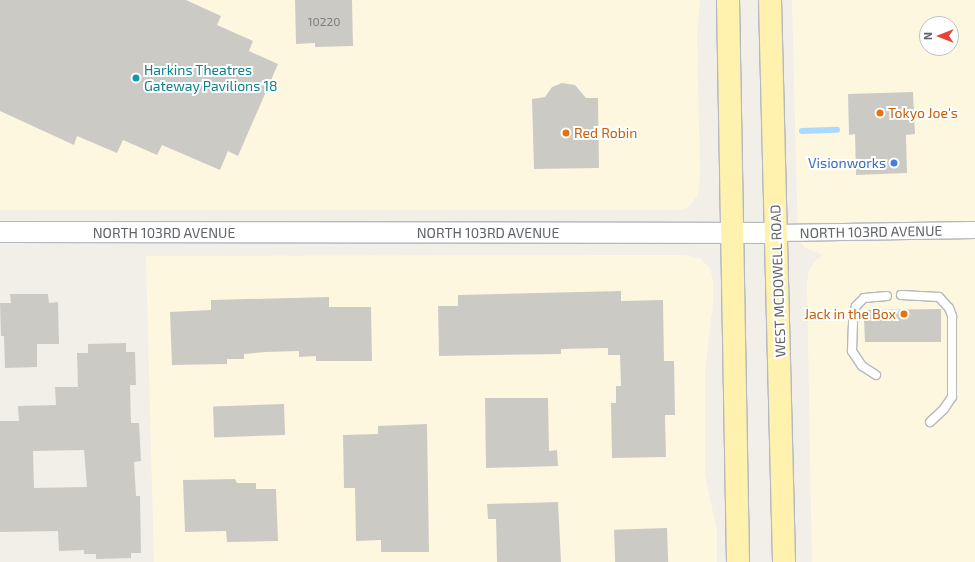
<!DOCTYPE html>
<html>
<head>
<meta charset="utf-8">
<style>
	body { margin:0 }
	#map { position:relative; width:975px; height:562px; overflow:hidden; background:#f1efe8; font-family:"Exo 2",sans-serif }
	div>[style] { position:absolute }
	.commercial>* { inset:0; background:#fef7e0 }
	.stream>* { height:6px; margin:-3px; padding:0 3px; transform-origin:3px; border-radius:3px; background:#aadaff }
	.building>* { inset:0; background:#cccac5; transform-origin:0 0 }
	.roads { filter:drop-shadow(1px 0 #b5b8bc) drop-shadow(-1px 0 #b5b8bc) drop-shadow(0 1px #b5b8bc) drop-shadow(0 -1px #b5b8bc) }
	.service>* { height:8px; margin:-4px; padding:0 4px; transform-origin:4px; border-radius:4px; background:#fff }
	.minor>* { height:16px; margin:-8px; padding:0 8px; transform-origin:8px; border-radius:8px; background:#fff }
	.tertiary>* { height:20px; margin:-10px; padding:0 10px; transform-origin:10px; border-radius:10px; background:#fff }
	.primary>* { height:22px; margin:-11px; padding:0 11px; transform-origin:11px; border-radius:11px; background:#fff2af }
	.dots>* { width:11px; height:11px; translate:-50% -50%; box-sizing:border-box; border:2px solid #fff; border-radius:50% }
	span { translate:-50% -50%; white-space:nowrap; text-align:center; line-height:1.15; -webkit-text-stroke:4px #fff; paint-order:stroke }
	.number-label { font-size:12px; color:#7a7d7f }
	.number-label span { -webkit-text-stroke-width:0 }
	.culture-label { font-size:14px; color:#0d838f }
	.left { translate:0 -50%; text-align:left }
	.food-label { font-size:14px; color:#c56008 }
	.right { translate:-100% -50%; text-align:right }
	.shop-label { font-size:14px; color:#366cbe }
	.street-label { font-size:14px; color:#5f6368 }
	.north { position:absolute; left:919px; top:16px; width:40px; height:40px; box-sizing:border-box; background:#fff; border:1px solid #bfc1c3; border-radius:50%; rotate:270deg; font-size:11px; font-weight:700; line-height:16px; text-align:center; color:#5f6368 }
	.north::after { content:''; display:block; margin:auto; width:14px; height:18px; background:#ea4335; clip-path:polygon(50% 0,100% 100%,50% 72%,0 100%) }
</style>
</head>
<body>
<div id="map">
	<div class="commercial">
		<i style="clip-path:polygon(0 0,700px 0,697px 36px,700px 175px,698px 194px,691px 204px,685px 209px,676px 210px,0 210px)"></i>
		<i style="clip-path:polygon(evenodd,792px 0,975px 0,975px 562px,812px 562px,807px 282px,809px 271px,815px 261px,823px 255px,805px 248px,798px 240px,792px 0,927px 24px,951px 24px,951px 48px,927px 48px,927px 24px)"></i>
		<i style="clip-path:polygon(685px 255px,701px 259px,710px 269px,713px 280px,713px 303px,705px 373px,705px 475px,717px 531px,717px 562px,154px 562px,146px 256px)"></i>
	</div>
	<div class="stream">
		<i style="left:802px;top:131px;width:35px;rotate:-2deg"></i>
	</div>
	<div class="building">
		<i style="clip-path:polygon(0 0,186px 0,221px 16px,217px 25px,253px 41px,249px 51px,278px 64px,238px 156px,228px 151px,220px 170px,162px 145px,157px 155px,123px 140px,117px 153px,77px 136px,74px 145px,0 111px)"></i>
		<i style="clip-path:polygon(295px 0,352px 0,353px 46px,315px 47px,315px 43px,296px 44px)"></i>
		<i style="clip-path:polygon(562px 83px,575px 85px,586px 98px,598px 98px,599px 168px,534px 169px,532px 99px,545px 97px,552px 87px)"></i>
		<i style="clip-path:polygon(913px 92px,915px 134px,906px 135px,907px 173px,856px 175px,855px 134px,849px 135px,848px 94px)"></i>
		<i style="clip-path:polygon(621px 291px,621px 301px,663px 300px,664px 361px,674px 361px,675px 415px,665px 415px,666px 457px,612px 458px,611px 403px,616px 403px,616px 386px,621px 386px,620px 355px,608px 355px,608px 348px,561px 349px,561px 354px,439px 356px,438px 306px,458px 306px,458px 295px)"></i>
		<i style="clip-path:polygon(10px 294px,48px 294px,49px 303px,58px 302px,59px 344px,37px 344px,37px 367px,5px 368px,4px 336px,1px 336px,0 303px,11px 303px)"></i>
		<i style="clip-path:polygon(329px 297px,329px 307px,371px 307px,372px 361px,316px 361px,316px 356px,299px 357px,299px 351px,266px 352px,244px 354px,244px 359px,227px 359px,227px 364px,172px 365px,170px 312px,211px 310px,211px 300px)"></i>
		<i style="clip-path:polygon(941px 309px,941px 342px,865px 342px,864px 319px,868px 319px,867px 310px)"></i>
		<i style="clip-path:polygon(evenodd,126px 343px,126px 352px,135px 352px,136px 385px,130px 385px,131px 423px,139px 423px,141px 461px,134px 462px,136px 496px,140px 496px,141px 553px,131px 553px,131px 558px,96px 559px,96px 554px,84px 554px,84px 550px,59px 551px,58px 531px,0 532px,0 421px,19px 421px,18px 406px,56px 405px,55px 387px,78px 387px,77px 353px,88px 353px,88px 344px,126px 343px,84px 450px,87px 487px,34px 488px,33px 451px,84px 450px)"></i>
		<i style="clip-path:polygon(485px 398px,548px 398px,549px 451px,557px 450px,558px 466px,486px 468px)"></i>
		<i style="left:284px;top:404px;width:31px;height:71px;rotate:88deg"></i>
		<i style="clip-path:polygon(427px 424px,429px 552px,381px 552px,381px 540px,356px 541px,355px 488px,344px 488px,343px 435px,378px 434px,378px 426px)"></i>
		<i style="clip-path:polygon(235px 479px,237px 483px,256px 483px,256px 489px,276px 489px,278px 541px,227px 542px,226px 531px,185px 532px,183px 480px)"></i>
		<i style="clip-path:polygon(558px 502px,561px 562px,497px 562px,496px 519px,488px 519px,487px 504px)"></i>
		<i style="left:667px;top:528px;width:34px;height:53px;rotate:88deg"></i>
	</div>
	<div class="roads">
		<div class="service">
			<i style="left:901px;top:295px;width:38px;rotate:3deg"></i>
			<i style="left:939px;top:297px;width:15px;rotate:48deg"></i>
			<i style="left:949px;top:308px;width:9px;rotate:69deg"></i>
			<i style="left:952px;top:316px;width:81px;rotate:90deg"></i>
			<i style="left:952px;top:397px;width:14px;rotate:124deg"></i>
			<i style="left:944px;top:409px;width:19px;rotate:137deg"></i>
			<i style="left:876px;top:375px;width:17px;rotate:-147deg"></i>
			<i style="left:862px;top:366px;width:18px;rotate:-124deg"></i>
			<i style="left:852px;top:351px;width:35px;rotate:-88deg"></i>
			<i style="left:853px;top:316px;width:10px;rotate:-73deg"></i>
			<i style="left:856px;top:306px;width:11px;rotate:-45deg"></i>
			<i style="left:864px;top:298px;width:23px;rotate:-5deg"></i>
		</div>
		<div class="minor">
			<i style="left:777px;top:233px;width:198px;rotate:-0.9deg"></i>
		</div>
		<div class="tertiary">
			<i style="left:0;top:232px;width:777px;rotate:0.07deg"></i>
		</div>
		<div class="primary">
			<i style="left:728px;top:0;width:562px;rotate:88.98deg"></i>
			<i style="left:770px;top:0;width:562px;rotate:88.57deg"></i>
		</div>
	</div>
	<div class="dots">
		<i style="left:136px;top:78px;background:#0f9aa8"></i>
		<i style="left:880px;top:113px;background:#e8710a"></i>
		<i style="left:566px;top:133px;background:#e8710a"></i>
		<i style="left:894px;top:163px;background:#3f7fe0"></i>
		<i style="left:904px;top:314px;background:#e8710a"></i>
	</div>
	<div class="number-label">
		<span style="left:324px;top:22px">10220</span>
	</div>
	<div class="culture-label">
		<span class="left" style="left:144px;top:78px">Harkins Theatres<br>Gateway Pavilions 18</span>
	</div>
	<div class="food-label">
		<span class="left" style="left:888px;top:113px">Tokyo Joe's</span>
		<span class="left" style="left:574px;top:133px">Red Robin</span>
		<span class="right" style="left:896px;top:314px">Jack in the Box</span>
	</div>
	<div class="shop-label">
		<span class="right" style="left:886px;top:163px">Visionworks</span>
	</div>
	<div class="street-label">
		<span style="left:871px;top:232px;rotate:-1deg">NORTH 103RD AVENUE</span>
		<span style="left:164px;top:233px">NORTH 103RD AVENUE</span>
		<span style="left:488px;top:233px">NORTH 103RD AVENUE</span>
		<span style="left:778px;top:281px;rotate:-92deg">WEST MCDOWELL ROAD</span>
	</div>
	<div class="north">N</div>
</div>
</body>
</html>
